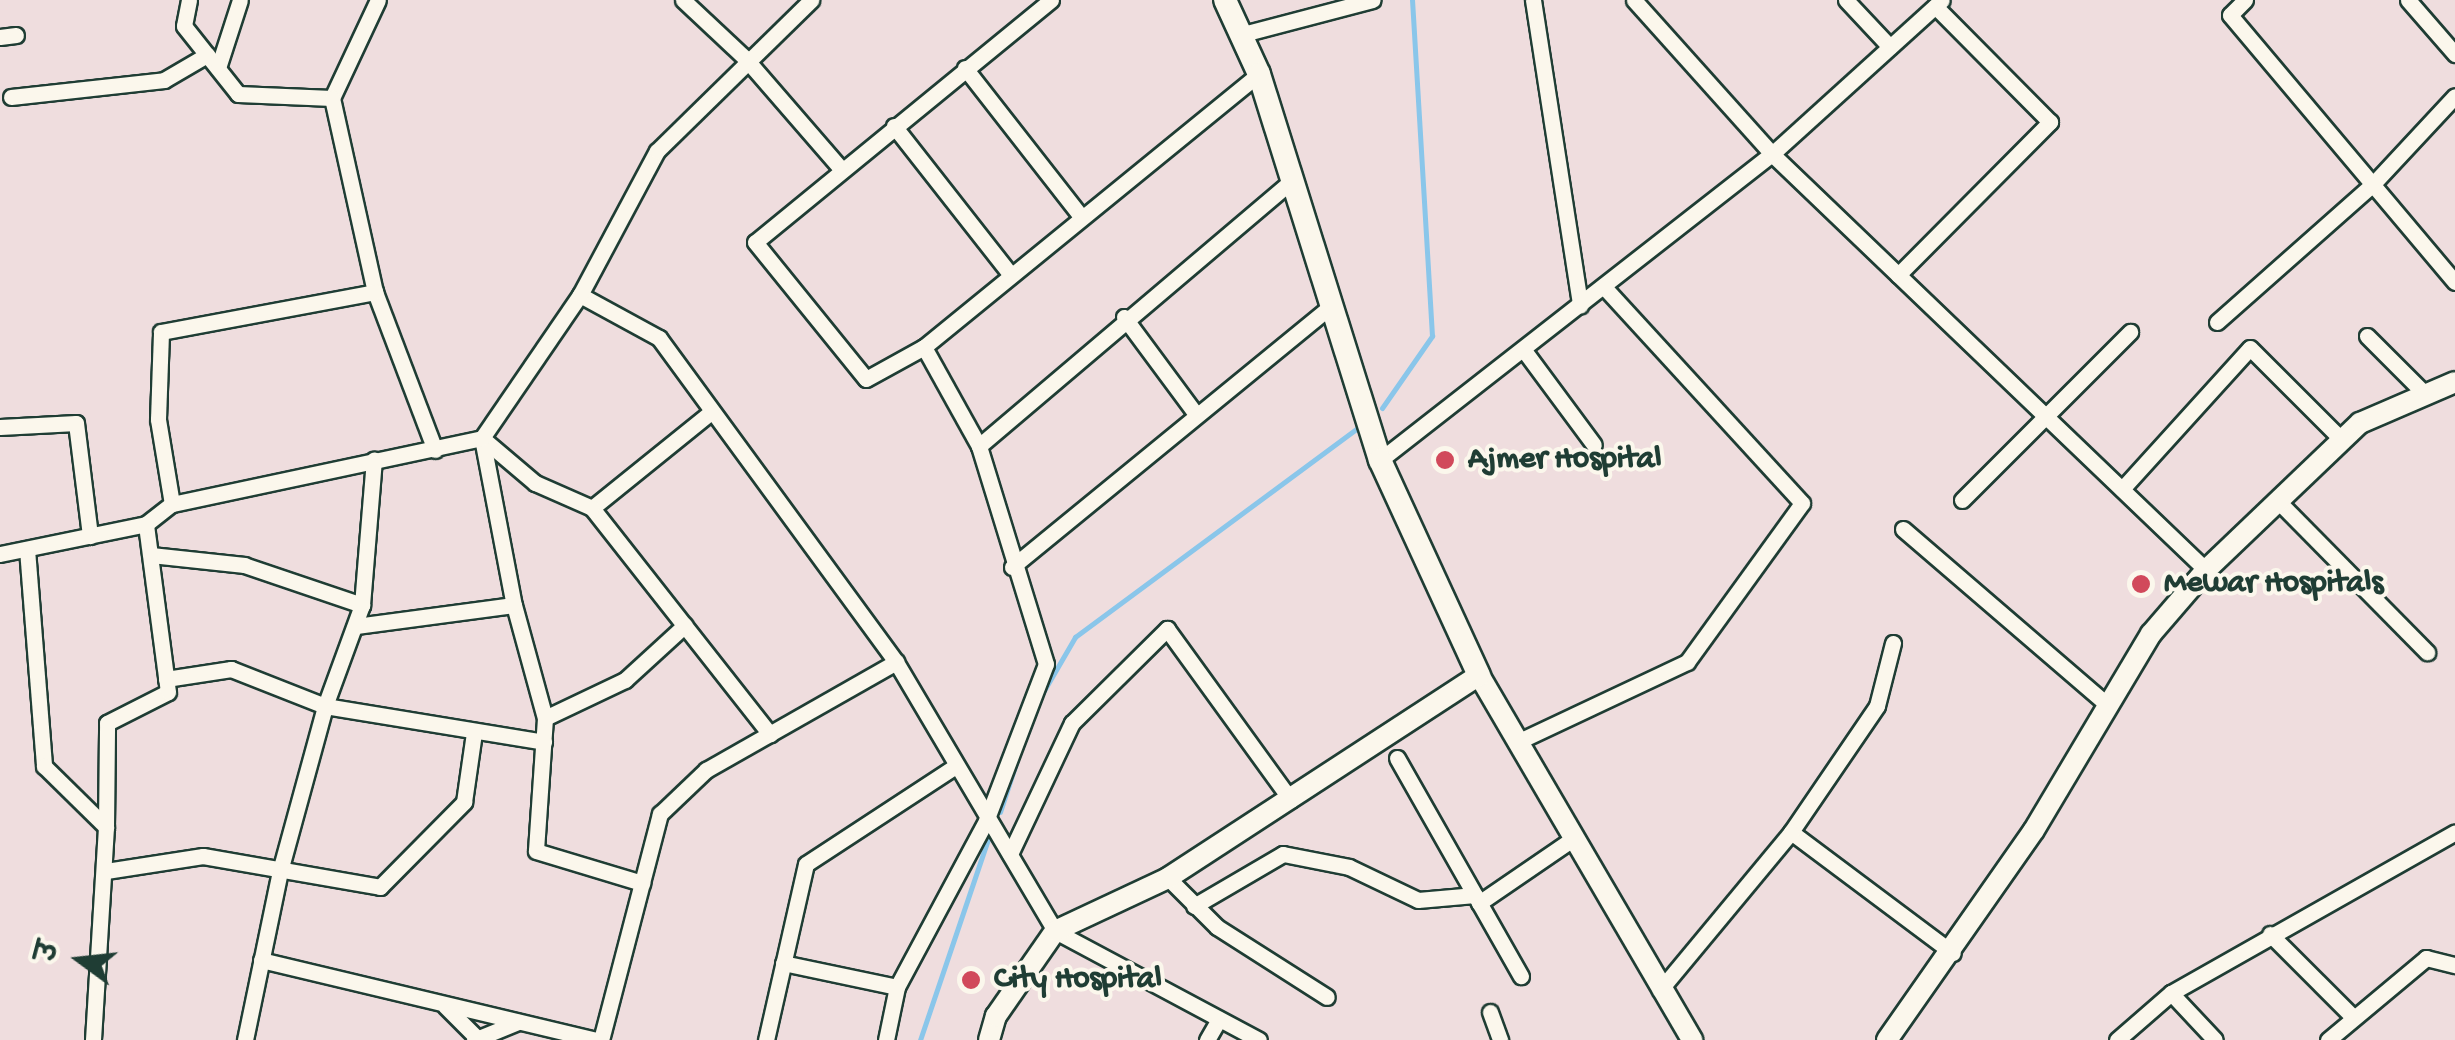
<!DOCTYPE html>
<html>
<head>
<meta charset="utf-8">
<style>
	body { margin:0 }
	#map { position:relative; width:2455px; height:1040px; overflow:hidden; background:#efddde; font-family:"Gochi Hand","Playpen Sans Deva",sans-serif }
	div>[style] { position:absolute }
	.stream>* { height:5px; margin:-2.5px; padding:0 2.5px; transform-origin:2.5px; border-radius:2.5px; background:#8ac6ea }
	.roads { filter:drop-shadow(2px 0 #1f3d34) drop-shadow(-2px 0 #1f3d34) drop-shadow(0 2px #1f3d34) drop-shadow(0 -2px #1f3d34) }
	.street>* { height:15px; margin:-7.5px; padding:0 7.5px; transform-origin:7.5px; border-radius:7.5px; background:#fbf7ec }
	.secondary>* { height:20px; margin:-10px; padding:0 10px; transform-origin:10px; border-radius:10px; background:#fbf7ec }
	.primary>* { height:22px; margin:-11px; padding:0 11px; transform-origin:11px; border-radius:11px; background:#fbf7ec }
	.dots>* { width:28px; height:28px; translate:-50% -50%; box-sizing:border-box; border:5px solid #fbf7ec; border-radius:50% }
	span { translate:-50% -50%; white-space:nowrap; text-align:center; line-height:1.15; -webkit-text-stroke:8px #fbf7ec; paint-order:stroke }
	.poi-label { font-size:32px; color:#1f3d34; font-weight:700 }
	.left { translate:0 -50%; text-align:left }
	.north { position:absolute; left:30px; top:910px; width:100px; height:100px; -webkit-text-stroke:8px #fbf7ec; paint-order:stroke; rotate:285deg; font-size:28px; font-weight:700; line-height:40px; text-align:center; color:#1f3d34 }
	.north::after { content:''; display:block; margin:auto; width:35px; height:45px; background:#1f3d34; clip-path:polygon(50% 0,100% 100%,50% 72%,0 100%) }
</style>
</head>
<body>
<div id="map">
	<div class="stream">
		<i style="left:1382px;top:408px;width:88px;rotate:-55.2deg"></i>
		<i style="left:1432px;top:336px;width:337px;rotate:-93.4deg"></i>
		<i style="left:1042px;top:694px;width:66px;rotate:-59.9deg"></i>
		<i style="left:1075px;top:637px;width:351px;rotate:-36.5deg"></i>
		<i style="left:1000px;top:812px;width:55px;rotate:-71.9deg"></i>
		<i style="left:920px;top:1040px;width:215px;rotate:-71.3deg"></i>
	</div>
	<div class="roads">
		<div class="street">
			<i style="left:189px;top:0;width:26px;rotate:101deg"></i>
			<i style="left:184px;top:26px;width:87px;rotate:51.5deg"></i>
			<i style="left:238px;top:94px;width:94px;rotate:2.4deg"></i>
			<i style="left:332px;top:98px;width:108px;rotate:-64.9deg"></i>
			<i style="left:683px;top:0;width:85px;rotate:43.1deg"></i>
			<i style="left:745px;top:58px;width:148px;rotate:49.1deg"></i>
			<i style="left:1051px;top:0;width:382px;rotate:140.7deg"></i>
			<i style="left:755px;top:242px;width:176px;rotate:51deg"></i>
			<i style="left:866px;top:379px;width:66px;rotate:-28.9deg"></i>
			<i style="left:924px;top:347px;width:432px;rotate:-39.2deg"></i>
			<i style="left:1533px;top:0;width:309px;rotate:81.2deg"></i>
			<i style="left:1634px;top:0;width:207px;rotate:48.1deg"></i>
			<i style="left:1772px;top:154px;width:601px;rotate:43.79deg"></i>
			<i style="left:1846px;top:0;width:64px;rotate:46.9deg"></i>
			<i style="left:2245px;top:0;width:21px;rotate:135deg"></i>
			<i style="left:2230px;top:15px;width:349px;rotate:49.9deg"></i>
			<i style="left:2408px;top:0;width:72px;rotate:49deg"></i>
			<i style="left:1243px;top:34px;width:134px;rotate:-14.7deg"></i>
			<i style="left:0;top:37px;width:16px;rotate:-7deg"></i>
			<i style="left:218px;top:68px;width:71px;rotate:-72.1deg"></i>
			<i style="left:965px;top:68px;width:187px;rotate:52deg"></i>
			<i style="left:11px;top:97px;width:154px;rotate:-6.3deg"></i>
			<i style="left:164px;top:80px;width:50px;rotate:-30.2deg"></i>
			<i style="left:332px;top:98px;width:199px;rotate:77.5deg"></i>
			<i style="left:375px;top:292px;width:169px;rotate:69.2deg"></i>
			<i style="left:894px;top:126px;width:188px;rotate:51.9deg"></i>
			<i style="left:1898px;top:275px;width:216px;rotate:-45.2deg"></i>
			<i style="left:2050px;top:122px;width:163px;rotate:-134.8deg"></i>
			<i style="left:580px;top:295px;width:90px;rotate:28.6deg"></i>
			<i style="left:659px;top:338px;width:401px;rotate:53.8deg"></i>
			<i style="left:896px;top:662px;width:312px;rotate:59.4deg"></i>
			<i style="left:1055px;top:931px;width:231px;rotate:28.1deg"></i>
			<i style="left:1124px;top:317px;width:119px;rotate:53.5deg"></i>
			<i style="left:2217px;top:322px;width:208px;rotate:-41.5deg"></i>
			<i style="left:2373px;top:184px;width:120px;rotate:-47deg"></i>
			<i style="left:2367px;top:336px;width:79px;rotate:45deg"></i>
			<i style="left:1523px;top:349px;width:119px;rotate:53.5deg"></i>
			<i style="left:711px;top:412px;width:153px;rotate:141.1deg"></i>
			<i style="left:592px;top:508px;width:288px;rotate:51.8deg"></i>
			<i style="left:0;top:427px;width:76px;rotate:-3deg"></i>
			<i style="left:76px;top:423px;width:114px;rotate:82.9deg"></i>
			<i style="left:482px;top:438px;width:170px;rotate:79.2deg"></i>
			<i style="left:514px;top:605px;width:117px;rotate:74.7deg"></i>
			<i style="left:545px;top:718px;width:133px;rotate:93.9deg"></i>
			<i style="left:536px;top:851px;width:111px;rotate:16.8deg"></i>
			<i style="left:482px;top:438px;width:70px;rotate:40.3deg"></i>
			<i style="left:535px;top:483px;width:62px;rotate:23.7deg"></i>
			<i style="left:979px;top:446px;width:412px;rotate:-40.3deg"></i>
			<i style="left:1380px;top:460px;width:497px;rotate:-38deg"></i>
			<i style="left:1772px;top:154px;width:229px;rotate:-42.2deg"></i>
			<i style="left:2122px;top:489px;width:190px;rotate:-47.8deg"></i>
			<i style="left:2250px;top:348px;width:127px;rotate:45deg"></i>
			<i style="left:1962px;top:500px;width:238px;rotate:-45deg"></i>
			<i style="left:2277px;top:500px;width:214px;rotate:45.4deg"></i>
			<i style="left:172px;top:504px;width:86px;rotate:-99.4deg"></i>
			<i style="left:158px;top:419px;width:87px;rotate:-88deg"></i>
			<i style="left:161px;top:332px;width:218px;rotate:-10.6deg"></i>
			<i style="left:1903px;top:529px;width:267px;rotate:40.7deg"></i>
			<i style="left:27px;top:549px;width:218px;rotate:85.5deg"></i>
			<i style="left:44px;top:766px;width:87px;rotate:44.5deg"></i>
			<i style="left:106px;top:827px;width:213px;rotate:93.5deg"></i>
			<i style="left:0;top:554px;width:149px;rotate:-11.6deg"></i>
			<i style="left:146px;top:524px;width:33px;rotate:-38deg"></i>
			<i style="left:172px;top:504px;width:317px;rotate:-12deg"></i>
			<i style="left:482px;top:438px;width:173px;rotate:-55.6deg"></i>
			<i style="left:580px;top:295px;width:163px;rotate:-61.9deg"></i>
			<i style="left:657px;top:151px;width:216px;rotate:-44.4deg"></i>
			<i style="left:151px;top:555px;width:94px;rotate:6.1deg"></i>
			<i style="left:244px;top:565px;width:125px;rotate:18.7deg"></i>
			<i style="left:1012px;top:567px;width:411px;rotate:-39.3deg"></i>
			<i style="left:356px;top:626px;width:159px;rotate:-7.6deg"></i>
			<i style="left:1893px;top:643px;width:65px;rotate:104.3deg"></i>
			<i style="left:1877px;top:706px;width:153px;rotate:124.3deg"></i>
			<i style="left:1791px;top:832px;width:202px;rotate:36.8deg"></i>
			<i style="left:166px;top:679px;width:66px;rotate:-8.7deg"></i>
			<i style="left:231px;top:669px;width:101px;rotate:21.5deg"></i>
			<i style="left:325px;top:706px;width:222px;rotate:9.3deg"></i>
			<i style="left:545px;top:718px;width:89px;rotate:-25.4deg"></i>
			<i style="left:625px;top:680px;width:81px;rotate:-42.5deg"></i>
			<i style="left:1517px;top:742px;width:188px;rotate:-25.2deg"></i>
			<i style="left:1687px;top:662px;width:196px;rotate:-54.1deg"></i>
			<i style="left:1802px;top:503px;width:294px;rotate:-132.5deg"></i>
			<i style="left:1397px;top:758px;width:251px;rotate:60.4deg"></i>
			<i style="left:106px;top:827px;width:104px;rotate:-89.4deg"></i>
			<i style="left:107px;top:723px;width:68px;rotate:-26.9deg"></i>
			<i style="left:168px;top:692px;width:169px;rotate:-97.5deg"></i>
			<i style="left:1010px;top:854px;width:145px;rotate:-64.7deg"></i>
			<i style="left:1072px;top:723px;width:134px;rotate:-44.7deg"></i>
			<i style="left:1167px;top:629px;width:211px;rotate:54.1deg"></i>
			<i style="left:106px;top:871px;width:98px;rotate:-8.8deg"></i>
			<i style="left:203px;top:856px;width:180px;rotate:9.9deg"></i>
			<i style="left:380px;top:887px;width:120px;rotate:-45.3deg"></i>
			<i style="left:464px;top:802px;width:70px;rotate:-81.8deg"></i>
			<i style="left:1168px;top:878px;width:69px;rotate:45deg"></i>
			<i style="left:1217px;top:927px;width:130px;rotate:32.5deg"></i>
			<i style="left:1479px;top:903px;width:112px;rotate:-34.4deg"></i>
			<i style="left:1194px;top:906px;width:103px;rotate:-30.3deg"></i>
			<i style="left:1283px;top:854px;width:67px;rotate:11.1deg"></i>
			<i style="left:1349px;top:867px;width:76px;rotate:25.6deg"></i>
			<i style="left:1418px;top:900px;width:57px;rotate:-5deg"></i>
			<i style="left:2270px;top:934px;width:115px;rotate:45deg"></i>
			<i style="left:261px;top:960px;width:346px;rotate:13.4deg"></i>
			<i style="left:783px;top:963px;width:116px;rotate:11.9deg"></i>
			<i style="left:1660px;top:990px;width:205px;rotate:-50.3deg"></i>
			<i style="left:2171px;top:993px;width:64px;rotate:46.9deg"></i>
			<i style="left:445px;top:1006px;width:47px;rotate:45deg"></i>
			<i style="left:1490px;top:1012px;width:30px;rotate:70deg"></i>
			<i style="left:245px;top:1040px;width:173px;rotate:-78.3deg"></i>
			<i style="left:280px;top:871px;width:171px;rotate:-74.7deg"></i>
			<i style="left:325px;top:706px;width:108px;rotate:-69.9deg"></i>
			<i style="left:362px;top:605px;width:146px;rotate:-85.3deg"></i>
			<i style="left:474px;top:1040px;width:48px;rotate:-22.2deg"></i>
			<i style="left:601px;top:1040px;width:234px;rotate:-75.4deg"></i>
			<i style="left:660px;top:814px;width:64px;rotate:-43.7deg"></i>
			<i style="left:706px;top:770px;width:219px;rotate:-29.6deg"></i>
			<i style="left:766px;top:1040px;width:180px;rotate:-77.2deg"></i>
			<i style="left:806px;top:864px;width:177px;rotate:-33.2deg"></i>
			<i style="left:886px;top:1040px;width:54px;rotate:-78.3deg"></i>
			<i style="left:897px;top:987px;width:188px;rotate:-61.8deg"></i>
			<i style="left:986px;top:821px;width:168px;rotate:-69.1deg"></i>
			<i style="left:1046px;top:664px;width:228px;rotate:-107.1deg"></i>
			<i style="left:979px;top:446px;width:113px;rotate:-119.1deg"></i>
			<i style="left:1207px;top:1040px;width:24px;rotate:-60deg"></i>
			<i style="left:2117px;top:1040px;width:72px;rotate:-41deg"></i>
			<i style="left:2171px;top:993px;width:326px;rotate:-29.5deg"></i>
			<i style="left:2328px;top:1040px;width:128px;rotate:-39.9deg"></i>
			<i style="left:2426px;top:958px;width:30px;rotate:14deg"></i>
		</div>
		<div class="secondary">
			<i style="left:989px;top:1040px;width:25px;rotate:-74deg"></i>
			<i style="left:996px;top:1016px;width:103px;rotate:-55.2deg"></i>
			<i style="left:1055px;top:931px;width:125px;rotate:-25.1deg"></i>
			<i style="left:1168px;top:878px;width:371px;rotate:-33.1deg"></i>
			<i style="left:1479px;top:675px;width:423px;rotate:59.7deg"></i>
			<i style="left:1887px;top:1040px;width:256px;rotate:-55deg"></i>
			<i style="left:2034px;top:830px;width:228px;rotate:-59.2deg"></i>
			<i style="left:2151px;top:634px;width:84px;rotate:-49.3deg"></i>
			<i style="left:2206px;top:570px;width:213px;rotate:-43.7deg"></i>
			<i style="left:2360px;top:423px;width:103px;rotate:-23.3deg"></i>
		</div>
		<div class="primary">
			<i style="left:1225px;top:0;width:81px;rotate:65.3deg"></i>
			<i style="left:1259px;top:74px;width:405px;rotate:72.6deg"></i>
			<i style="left:1380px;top:460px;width:237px;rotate:65.3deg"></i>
		</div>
	</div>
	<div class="dots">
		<i style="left:1445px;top:460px;background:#d1495b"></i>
		<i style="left:2141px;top:584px;background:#d1495b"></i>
		<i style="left:971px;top:980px;background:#d1495b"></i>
	</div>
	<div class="poi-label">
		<span class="left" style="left:1468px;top:460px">Ajmer Hospital</span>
		<span class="left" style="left:2164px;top:584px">Mewar Hospitals</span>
		<span class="left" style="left:994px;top:980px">City Hospital</span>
	</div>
	<div class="north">उ</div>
</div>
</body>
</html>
